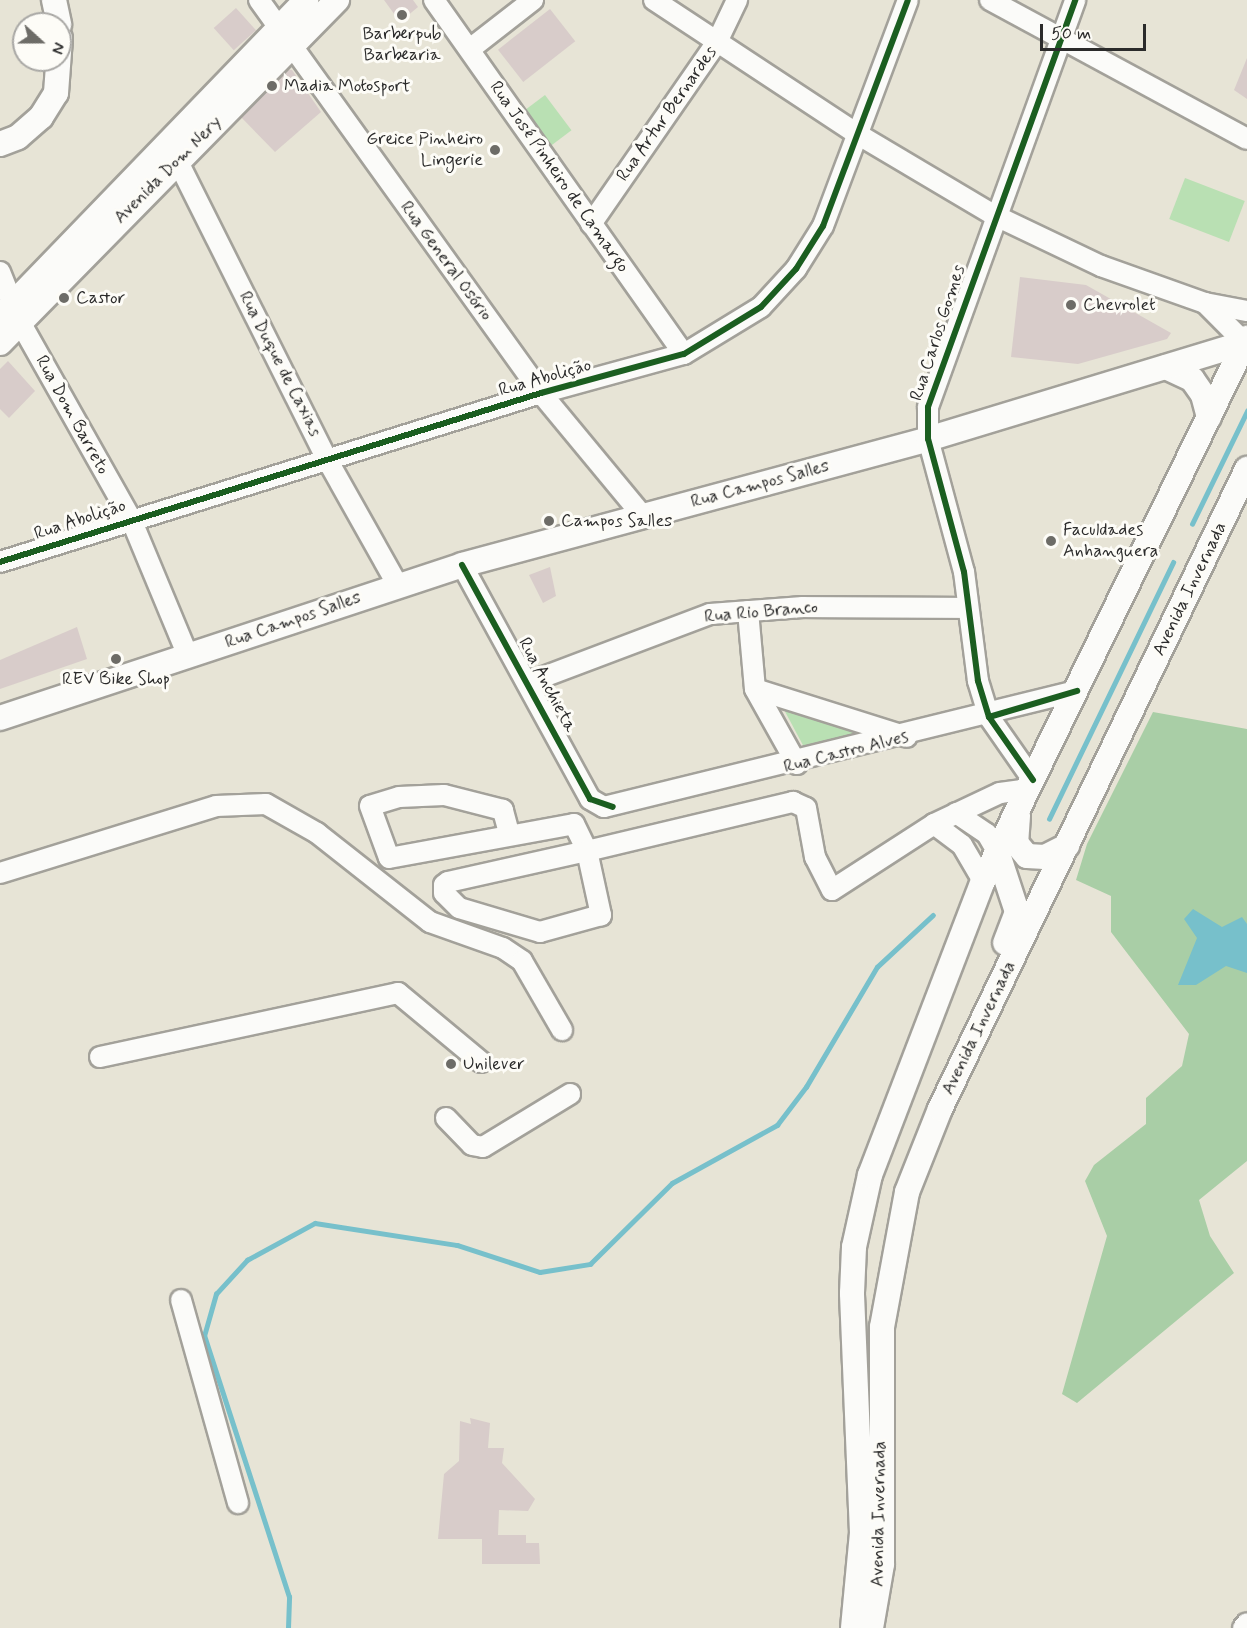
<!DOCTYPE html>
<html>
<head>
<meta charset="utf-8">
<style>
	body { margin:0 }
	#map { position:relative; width:1247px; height:1628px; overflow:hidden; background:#e7e4d6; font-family:Mynerve,sans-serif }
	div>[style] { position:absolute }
	.green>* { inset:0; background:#b9e0b3; transform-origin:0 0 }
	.forest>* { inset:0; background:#a9cea6 }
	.water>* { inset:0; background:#77c0cb }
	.stream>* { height:4.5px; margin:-2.25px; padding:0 2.25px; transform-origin:2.25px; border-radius:2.25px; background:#77c0cb }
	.building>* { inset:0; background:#d8ccca; transform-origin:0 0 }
	.roads { filter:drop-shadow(2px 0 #a3a19a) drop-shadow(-2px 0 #a3a19a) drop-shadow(0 2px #a3a19a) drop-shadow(0 -2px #a3a19a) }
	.minor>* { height:20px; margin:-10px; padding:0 10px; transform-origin:10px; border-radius:10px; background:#fbfbf9 }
	.major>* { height:24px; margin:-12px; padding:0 12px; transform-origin:12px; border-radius:12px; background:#fbfbf9 }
	.cycleway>* { height:6px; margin:-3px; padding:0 3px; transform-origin:3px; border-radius:3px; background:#1b5e20 }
	.dots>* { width:16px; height:16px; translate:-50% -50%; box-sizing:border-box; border:3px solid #fdfcf7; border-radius:50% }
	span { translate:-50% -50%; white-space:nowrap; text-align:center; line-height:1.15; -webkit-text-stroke:6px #fdfcf7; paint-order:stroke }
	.poi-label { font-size:18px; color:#2b2b2b }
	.left { translate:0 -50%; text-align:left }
	.right { translate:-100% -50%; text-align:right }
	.street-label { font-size:18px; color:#2b2b2b }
	.north { position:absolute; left:12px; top:12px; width:60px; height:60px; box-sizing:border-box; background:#fdfcf7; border:2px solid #a9a8a5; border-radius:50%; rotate:111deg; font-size:16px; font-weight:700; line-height:24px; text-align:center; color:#2b2b2b }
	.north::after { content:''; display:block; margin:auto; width:21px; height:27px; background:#6d6c67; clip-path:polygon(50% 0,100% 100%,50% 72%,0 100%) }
	.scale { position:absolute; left:1040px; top:24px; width:106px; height:27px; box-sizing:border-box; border:3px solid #2b2b2b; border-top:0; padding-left:8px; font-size:18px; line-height:21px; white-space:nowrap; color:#2b2b2b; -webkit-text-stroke:4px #fdfcf7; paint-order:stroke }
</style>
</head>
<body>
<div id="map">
	<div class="green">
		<i style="left:545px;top:95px;width:44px;height:27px;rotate:53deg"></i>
		<i style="left:1185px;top:178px;width:64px;height:44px;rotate:21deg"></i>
		<i style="clip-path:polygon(781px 704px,862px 734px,805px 749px)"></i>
	</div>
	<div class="forest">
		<i style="clip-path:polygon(1153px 712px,1247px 729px,1247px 1161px,1199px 1200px,1210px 1236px,1234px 1273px,1077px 1403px,1062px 1394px,1107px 1236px,1085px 1181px,1094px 1165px,1146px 1124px,1146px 1098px,1182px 1066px,1189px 1034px,1111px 932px,1111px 896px,1076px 880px,1087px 844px)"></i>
	</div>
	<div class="water">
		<i style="clip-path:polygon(1193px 909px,1222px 927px,1242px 917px,1247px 924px,1247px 973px,1226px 966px,1196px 985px,1178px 985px,1197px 938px,1184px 919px)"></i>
	</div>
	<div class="stream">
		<i style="left:1192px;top:524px;width:126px;rotate:-64deg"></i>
		<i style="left:1049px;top:819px;width:285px;rotate:-64.2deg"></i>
		<i style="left:288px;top:1628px;width:31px;rotate:-88deg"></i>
		<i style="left:289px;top:1597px;width:274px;rotate:-108deg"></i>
		<i style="left:204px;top:1336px;width:44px;rotate:-74.1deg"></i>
		<i style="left:216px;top:1294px;width:46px;rotate:-47.6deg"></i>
		<i style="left:247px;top:1260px;width:77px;rotate:-28.6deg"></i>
		<i style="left:315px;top:1223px;width:144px;rotate:8.8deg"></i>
		<i style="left:457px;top:1245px;width:87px;rotate:18deg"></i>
		<i style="left:540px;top:1272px;width:51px;rotate:-9.1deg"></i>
		<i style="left:590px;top:1264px;width:115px;rotate:-44.6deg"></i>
		<i style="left:672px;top:1183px;width:120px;rotate:-28.9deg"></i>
		<i style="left:777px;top:1125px;width:48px;rotate:-52.7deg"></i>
		<i style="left:806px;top:1087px;width:139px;rotate:-59.4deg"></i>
		<i style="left:877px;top:967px;width:76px;rotate:-42.9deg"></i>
	</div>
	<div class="building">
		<i style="clip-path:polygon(384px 0,413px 0,418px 7px,400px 22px)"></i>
		<i style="left:236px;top:8px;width:30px;height:30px;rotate:48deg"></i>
		<i style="left:550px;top:9px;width:41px;height:66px;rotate:52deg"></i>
		<i style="clip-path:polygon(1247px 58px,1247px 99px,1234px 90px)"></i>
		<i style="clip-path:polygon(282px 69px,292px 70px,321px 112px,275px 152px,238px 114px)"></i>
		<i style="clip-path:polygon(1020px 277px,1086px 285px,1171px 333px,1167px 339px,1078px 364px,1011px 357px)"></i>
		<i style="clip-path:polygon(8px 361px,35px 391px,9px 418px,0 409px,0 369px)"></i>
		<i style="clip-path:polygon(550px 567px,556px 596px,543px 603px,529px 575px)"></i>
		<i style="clip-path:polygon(77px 627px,87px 659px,0 689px,0 660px)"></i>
		<i style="clip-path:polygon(470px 1418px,490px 1423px,488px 1448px,504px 1448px,502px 1463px,535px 1499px,528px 1511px,499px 1510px,498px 1535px,526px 1535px,526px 1543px,539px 1543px,540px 1564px,482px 1564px,482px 1539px,438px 1539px,444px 1474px,459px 1461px,460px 1421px,471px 1424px)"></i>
	</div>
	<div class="roads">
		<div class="minor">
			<i style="left:259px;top:0;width:484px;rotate:54.3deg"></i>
			<i style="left:541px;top:393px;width:158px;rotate:50.4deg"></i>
			<i style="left:434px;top:0;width:433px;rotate:54.8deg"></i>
			<i style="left:654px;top:0;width:245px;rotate:33.4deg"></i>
			<i style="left:859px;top:135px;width:157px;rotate:30.7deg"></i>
			<i style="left:994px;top:215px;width:119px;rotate:25.5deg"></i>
			<i style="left:1101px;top:266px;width:110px;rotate:19.6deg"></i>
			<i style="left:1205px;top:303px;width:43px;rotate:10.8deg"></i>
			<i style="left:990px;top:0;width:292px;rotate:28.4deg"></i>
			<i style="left:470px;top:49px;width:80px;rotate:-37.9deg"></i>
			<i style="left:172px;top:150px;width:348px;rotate:63.4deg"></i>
			<i style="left:328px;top:461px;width:141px;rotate:60.7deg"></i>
			<i style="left:591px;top:224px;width:221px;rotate:-55.3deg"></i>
			<i style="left:717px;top:42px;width:47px;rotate:-64.5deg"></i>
			<i style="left:0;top:272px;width:54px;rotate:68.2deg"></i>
			<i style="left:20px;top:322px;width:226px;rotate:60.6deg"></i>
			<i style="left:131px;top:519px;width:148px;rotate:67.4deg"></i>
			<i style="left:1205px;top:303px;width:57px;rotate:45deg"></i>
			<i style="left:0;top:562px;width:567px;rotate:-17.35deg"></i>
			<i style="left:541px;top:393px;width:148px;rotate:-15.3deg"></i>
			<i style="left:684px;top:354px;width:90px;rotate:-31.4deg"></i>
			<i style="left:761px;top:307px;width:52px;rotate:-47.4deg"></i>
			<i style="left:796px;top:269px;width:51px;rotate:-57.9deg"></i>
			<i style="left:823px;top:226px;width:241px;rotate:-69.4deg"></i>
			<i style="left:462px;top:565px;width:267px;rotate:61.3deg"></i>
			<i style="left:590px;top:799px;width:16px;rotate:30deg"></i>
			<i style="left:604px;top:807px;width:487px;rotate:-13.8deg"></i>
			<i style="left:748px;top:611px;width:78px;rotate:84.9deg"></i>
			<i style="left:755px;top:689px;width:86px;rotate:60.8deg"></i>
			<i style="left:530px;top:682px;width:192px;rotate:-20.7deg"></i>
			<i style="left:710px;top:614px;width:93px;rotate:-4.3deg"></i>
			<i style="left:803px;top:607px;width:165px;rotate:0.3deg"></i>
			<i style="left:755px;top:689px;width:159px;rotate:17.5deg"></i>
			<i style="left:1033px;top:780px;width:77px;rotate:-124.9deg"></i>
			<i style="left:989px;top:717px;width:38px;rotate:-107deg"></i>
			<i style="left:978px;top:681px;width:110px;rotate:-97.3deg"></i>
			<i style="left:964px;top:572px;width:138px;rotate:-105.1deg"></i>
			<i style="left:928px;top:439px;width:32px;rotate:-90deg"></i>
			<i style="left:928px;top:407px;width:433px;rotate:-70.1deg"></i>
			<i style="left:956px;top:813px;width:37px;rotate:34deg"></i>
			<i style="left:987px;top:834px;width:20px;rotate:60deg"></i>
			<i style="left:934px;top:824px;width:35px;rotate:37deg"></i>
			<i style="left:962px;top:845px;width:42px;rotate:59.7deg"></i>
			<i style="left:509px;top:833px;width:24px;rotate:-105deg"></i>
			<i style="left:503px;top:810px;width:61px;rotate:-165.7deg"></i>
			<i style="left:444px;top:795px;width:45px;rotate:177.5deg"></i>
			<i style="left:399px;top:797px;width:30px;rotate:163deg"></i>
			<i style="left:370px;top:806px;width:55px;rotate:69.9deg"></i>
			<i style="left:389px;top:858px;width:188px;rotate:-10.4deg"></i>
			<i style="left:574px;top:824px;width:30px;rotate:64deg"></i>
			<i style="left:587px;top:851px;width:66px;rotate:77.7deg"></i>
			<i style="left:601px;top:915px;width:63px;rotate:164.4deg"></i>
			<i style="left:540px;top:932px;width:84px;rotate:-163.5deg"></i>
			<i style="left:459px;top:908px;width:21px;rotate:-135deg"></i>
			<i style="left:444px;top:893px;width:8px;rotate:-90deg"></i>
			<i style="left:444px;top:885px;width:5px;rotate:-37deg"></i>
			<i style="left:448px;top:882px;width:142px;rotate:-12.6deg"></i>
			<i style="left:587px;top:851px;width:212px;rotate:-13.4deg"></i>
			<i style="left:793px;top:802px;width:14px;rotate:25deg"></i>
			<i style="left:806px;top:808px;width:50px;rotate:79.6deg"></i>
			<i style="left:815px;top:857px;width:37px;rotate:63deg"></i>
			<i style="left:832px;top:890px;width:121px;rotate:-32.9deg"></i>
			<i style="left:934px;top:824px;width:73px;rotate:-25.2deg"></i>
			<i style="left:1000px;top:793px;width:28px;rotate:-8deg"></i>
			<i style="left:0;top:873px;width:226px;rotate:-17.2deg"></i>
			<i style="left:216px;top:806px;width:50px;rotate:-2.3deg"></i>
			<i style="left:266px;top:804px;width:59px;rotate:29.6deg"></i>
			<i style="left:317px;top:833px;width:144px;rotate:38.2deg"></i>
			<i style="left:430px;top:922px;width:77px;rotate:19.6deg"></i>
			<i style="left:503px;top:948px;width:23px;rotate:34deg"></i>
			<i style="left:522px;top:961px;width:80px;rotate:59.9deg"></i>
			<i style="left:100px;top:1057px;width:305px;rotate:-12.1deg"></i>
			<i style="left:398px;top:993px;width:108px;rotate:39.7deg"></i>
			<i style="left:446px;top:1118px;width:37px;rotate:46deg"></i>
			<i style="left:472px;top:1145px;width:11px;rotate:10deg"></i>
			<i style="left:483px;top:1147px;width:102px;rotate:-31.3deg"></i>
			<i style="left:181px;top:1300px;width:211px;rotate:74.3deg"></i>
			<i style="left:1243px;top:1628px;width:6px;rotate:-51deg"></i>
		</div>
		<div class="major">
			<i style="left:54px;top:0;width:25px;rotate:78deg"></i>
			<i style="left:0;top:144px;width:19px;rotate:-21deg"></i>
			<i style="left:18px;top:137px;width:30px;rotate:-41deg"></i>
			<i style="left:41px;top:117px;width:28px;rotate:-58deg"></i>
			<i style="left:56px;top:93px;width:55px;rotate:-85.8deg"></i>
			<i style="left:0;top:317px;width:441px;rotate:-46deg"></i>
			<i style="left:0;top:343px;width:481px;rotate:-45.5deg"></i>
			<i style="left:1166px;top:367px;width:29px;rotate:25deg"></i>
			<i style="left:1192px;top:379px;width:19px;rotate:55deg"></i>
			<i style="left:1203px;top:395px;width:23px;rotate:75deg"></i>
			<i style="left:0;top:718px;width:487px;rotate:-18.3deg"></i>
			<i style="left:462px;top:565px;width:483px;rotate:-15.1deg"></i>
			<i style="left:928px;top:439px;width:333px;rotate:-16.9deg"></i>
			<i style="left:1018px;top:816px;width:27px;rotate:94deg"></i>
			<i style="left:1016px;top:843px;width:17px;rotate:50deg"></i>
			<i style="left:1027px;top:856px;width:18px;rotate:3deg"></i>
			<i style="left:1045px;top:857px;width:25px;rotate:-27deg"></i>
			<i style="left:997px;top:851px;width:64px;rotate:71.8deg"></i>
			<i style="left:1017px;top:912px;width:33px;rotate:111deg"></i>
			<i style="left:853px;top:1628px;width:95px;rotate:-84.6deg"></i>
			<i style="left:862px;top:1533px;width:240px;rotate:-92.4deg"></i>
			<i style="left:852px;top:1293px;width:46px;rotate:-87.5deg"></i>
			<i style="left:854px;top:1247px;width:74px;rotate:-77.5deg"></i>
			<i style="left:870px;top:1175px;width:315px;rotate:-69deg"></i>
			<i style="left:983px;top:881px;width:604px;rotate:-64.07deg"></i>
			<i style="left:871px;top:1628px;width:65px;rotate:-80.2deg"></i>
			<i style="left:882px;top:1564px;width:237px;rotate:-90deg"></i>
			<i style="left:882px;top:1327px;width:137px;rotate:-79.5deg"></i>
			<i style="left:907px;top:1192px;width:89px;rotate:-68.3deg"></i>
			<i style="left:940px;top:1109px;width:710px;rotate:-64.37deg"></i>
		</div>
	</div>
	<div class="cycleway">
		<i style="left:0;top:562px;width:567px;rotate:-17.35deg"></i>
		<i style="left:541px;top:393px;width:148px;rotate:-15.3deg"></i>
		<i style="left:684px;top:354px;width:90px;rotate:-31.4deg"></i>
		<i style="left:761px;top:307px;width:52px;rotate:-47.4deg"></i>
		<i style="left:796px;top:269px;width:51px;rotate:-57.9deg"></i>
		<i style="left:823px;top:226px;width:241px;rotate:-69.4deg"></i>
		<i style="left:462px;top:565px;width:267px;rotate:61.3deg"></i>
		<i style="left:590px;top:799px;width:24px;rotate:19deg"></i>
		<i style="left:989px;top:717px;width:92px;rotate:-16.5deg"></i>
		<i style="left:1033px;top:780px;width:77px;rotate:-124.9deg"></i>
		<i style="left:989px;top:717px;width:38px;rotate:-107deg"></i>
		<i style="left:978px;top:681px;width:110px;rotate:-97.3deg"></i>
		<i style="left:964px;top:572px;width:138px;rotate:-105.1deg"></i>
		<i style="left:928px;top:439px;width:32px;rotate:-90deg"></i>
		<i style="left:928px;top:407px;width:433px;rotate:-70.1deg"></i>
	</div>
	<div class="dots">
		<i style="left:402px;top:15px;background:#6d6c67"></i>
		<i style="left:272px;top:86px;background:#6d6c67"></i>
		<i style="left:495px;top:150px;background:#6d6c67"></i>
		<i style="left:64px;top:298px;background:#6d6c67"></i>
		<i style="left:1071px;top:305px;background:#6d6c67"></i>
		<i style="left:549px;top:521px;background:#6d6c67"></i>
		<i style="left:1051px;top:541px;background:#6d6c67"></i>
		<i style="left:116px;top:659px;background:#6d6c67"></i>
		<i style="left:451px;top:1064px;background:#6d6c67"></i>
	</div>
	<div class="poi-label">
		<span style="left:402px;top:45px">Barberpub<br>Barbearia</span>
		<span class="left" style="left:284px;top:86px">Madia Motosport</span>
		<span class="right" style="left:483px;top:150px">Greice Pinheiro<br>Lingerie</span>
		<span class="left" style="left:76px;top:298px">Castor</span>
		<span class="left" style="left:1083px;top:305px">Chevrolet</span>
		<span class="left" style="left:561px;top:521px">Campos Salles</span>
		<span class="left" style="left:1063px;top:541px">Faculdades<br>Anhanguera</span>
		<span style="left:116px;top:679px">REV Bike Shop</span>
		<span class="left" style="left:463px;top:1064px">Unilever</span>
	</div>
	<div class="street-label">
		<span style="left:667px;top:114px;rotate:-55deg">Rua Artur Bernardes</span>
		<span style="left:168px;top:170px;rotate:-45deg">Avenida Dom Nery</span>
		<span style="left:559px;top:177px;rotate:55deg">Rua José Pinheiro de Camargo</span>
		<span style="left:446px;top:261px;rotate:54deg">Rua General Osório</span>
		<span style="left:938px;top:333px;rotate:-72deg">Rua Carlos Gomes</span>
		<span style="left:280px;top:364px;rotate:63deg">Rua Duque de Caxias</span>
		<span style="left:545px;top:378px;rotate:-16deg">Rua Abolição</span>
		<span style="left:72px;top:415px;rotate:61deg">Rua Dom Barreto</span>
		<span style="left:760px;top:484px;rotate:-15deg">Rua Campos Salles</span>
		<span style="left:80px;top:520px;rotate:-18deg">Rua Abolição</span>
		<span style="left:1190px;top:589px;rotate:-64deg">Avenida Invernada</span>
		<span style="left:761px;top:612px;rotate:-5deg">Rua Rio Branco</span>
		<span style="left:293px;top:620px;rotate:-19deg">Rua Campos Salles</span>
		<span style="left:547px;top:685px;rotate:62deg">Rua Anchieta</span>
		<span style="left:846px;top:752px;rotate:-14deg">Rua Castro Alves</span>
		<span style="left:979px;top:1028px;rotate:-64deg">Avenida Invernada</span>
		<span style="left:879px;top:1514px;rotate:-89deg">Avenida Invernada</span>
	</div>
	<div class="north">N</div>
	<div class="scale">50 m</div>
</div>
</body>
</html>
